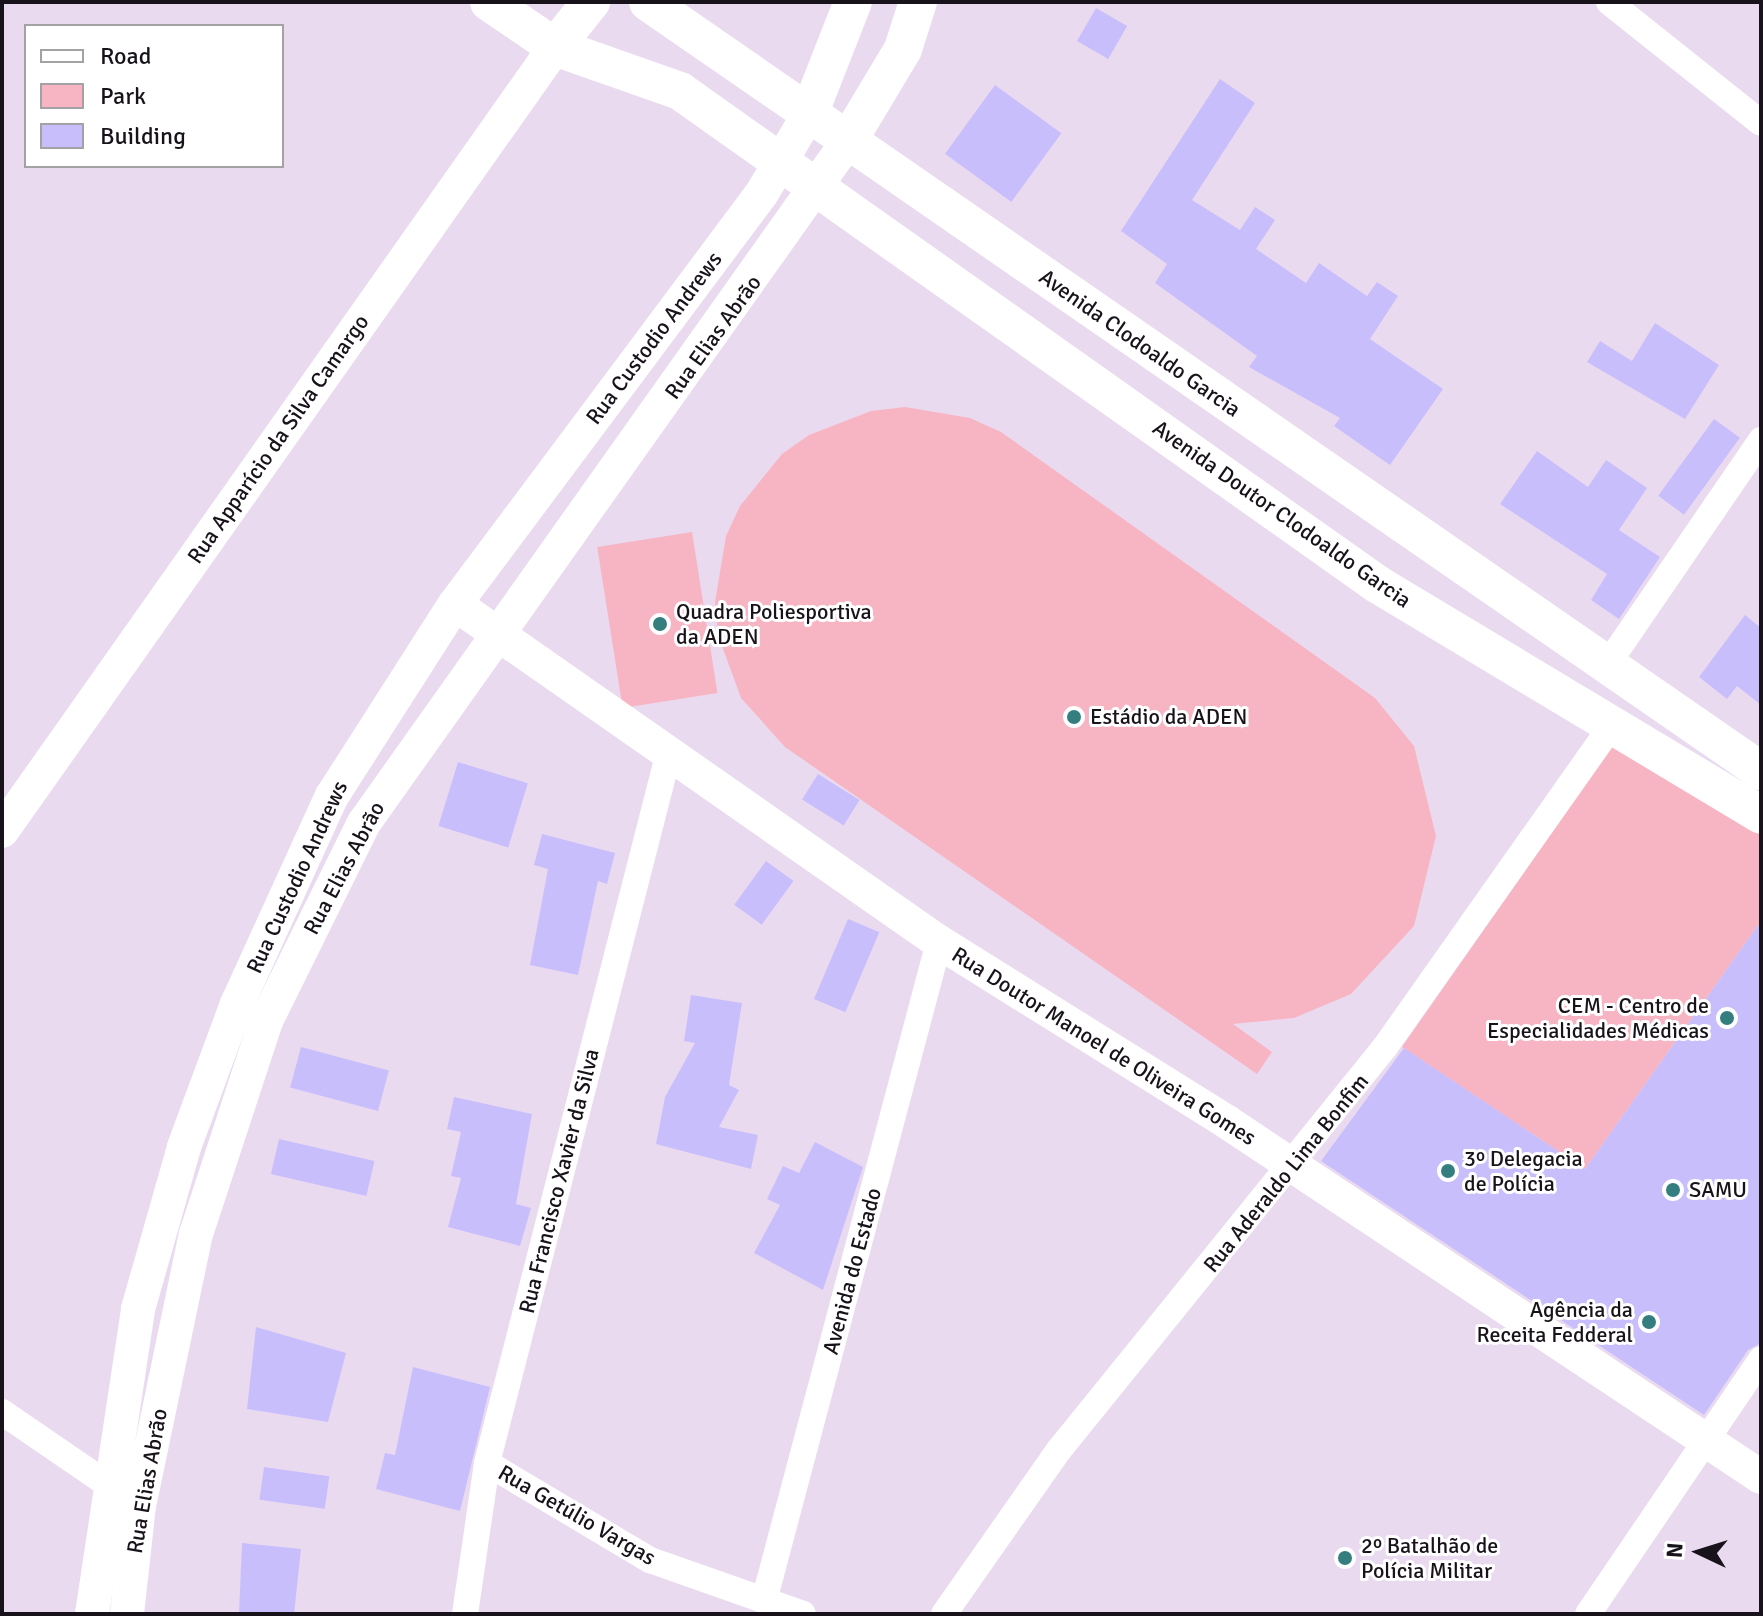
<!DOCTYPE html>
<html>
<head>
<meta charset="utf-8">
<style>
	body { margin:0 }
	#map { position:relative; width:1763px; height:1616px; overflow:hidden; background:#eadaf0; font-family:Signika,sans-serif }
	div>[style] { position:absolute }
	.green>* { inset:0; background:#f7b5c4; transform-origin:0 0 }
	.building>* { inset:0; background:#c9befc; transform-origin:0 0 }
	.minor>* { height:26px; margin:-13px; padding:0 13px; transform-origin:13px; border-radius:13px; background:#fff }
	.tertiary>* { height:34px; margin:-17px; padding:0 17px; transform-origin:17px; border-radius:17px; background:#fff }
	.secondary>* { height:38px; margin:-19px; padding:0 19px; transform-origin:19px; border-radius:19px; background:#fff }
	.dots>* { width:22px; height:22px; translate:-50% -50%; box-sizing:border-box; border:4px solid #fff; border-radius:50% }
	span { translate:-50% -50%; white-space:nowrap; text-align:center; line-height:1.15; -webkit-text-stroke:6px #fff; paint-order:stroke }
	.street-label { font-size:22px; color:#18131a }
	.poi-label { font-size:22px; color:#18131a }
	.left { translate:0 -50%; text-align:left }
	.right { translate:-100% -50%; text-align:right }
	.frame { position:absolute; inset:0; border:4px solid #18131a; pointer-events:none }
	.legend { position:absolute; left:24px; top:24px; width:260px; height:144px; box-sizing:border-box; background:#fff; border:2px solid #a3a1a3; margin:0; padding:10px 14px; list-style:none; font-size:24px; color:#18131a }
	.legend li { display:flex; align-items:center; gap:16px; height:40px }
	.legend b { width:40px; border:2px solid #a3a1a3 }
	.north { position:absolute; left:1659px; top:1512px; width:80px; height:80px; -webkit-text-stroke:6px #fff; paint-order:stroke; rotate:274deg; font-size:22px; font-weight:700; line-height:32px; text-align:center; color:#18131a }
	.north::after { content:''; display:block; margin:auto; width:28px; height:36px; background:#18131a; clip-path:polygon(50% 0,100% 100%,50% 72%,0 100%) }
</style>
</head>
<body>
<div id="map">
	<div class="green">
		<i style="clip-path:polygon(905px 407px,970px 418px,1001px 432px,1375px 698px,1414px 746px,1436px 836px,1414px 926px,1351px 994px,1294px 1018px,1233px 1024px,1272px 1052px,1257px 1074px,785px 747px,741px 698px,718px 635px,715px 602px,726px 536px,740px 506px,782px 454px,809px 435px,871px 411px)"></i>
		<i style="left:692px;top:532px;width:163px;height:96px;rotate:81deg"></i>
		<i style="clip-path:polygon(1619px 736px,1761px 826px,1761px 921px,1585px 1169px,1402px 1047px)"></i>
	</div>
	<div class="building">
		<i style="left:1096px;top:8px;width:36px;height:38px;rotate:30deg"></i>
		<i style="clip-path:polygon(1220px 79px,1255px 103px,1192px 200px,1240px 230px,1255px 207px,1275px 220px,1256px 249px,1306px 283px,1319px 263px,1367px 296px,1377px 282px,1398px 296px,1370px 339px,1443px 389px,1390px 465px,1334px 426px,1340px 418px,1249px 367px,1257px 356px,1155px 283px,1167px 264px,1121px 231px)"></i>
		<i style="left:995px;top:85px;width:82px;height:85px;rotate:36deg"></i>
		<i style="clip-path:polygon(1655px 323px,1719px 365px,1685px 419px,1587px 362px,1600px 341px,1632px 361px)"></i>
		<i style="left:1714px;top:419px;width:32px;height:95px;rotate:36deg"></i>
		<i style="clip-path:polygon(1537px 451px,1588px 487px,1606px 460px,1647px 488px,1619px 530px,1660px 557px,1619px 619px,1591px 600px,1607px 574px,1500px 504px)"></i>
		<i style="clip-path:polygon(1745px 615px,1761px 628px,1761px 705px,1737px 686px,1727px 699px,1699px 677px)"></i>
		<i style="left:458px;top:762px;width:73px;height:67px;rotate:17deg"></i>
		<i style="left:818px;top:774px;width:49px;height:30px;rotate:32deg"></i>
		<i style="clip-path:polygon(542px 834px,615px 853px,607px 884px,598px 881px,578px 975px,530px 965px,548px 869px,534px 865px)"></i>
		<i style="left:766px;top:861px;width:34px;height:54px;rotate:36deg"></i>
		<i style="left:848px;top:919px;width:34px;height:87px;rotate:23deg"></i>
		<i style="clip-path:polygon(1761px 921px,1761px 1343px,1748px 1350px,1704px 1415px,1321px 1161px,1404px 1048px,1585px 1169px)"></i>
		<i style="clip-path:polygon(691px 995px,742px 1003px,729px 1085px,739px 1090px,719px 1127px,758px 1135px,751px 1169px,656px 1144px,665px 1097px,695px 1043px,684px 1041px)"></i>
		<i style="left:301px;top:1047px;width:91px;height:42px;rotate:15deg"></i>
		<i style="clip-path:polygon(454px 1097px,532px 1114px,516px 1204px,531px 1208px,520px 1246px,448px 1227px,461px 1178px,451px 1176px,461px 1132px,447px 1129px)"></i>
		<i style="left:279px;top:1139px;width:98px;height:36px;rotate:13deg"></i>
		<i style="clip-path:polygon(815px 1142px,863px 1167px,823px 1290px,754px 1253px,780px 1205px,767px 1199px,783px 1166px,799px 1173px)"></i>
		<i style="clip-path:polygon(256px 1327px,346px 1353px,328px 1422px,247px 1409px)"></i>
		<i style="clip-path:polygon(413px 1367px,490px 1387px,460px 1511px,376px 1489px,385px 1453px,395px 1455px)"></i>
		<i style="left:264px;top:1467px;width:66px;height:33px;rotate:8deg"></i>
		<i style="clip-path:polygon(242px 1543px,301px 1549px,294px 1614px,239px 1614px)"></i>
	</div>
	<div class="minor">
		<i style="left:1609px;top:2px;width:194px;rotate:38.5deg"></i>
		<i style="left:1607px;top:665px;width:273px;rotate:-55.6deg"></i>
		<i style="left:2px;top:1412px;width:127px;rotate:34.4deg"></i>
		<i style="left:487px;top:1463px;width:190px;rotate:30.8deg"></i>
		<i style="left:650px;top:1560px;width:162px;rotate:19.4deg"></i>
		<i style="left:764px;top:1601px;width:682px;rotate:-75.13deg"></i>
		<i style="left:465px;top:1614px;width:153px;rotate:-81.7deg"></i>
		<i style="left:487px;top:1463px;width:734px;rotate:-75.64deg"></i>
		<i style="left:944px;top:1614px;width:200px;rotate:-55deg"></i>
		<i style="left:1059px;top:1450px;width:518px;rotate:-51.03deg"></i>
		<i style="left:1385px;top:1047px;width:399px;rotate:-54.8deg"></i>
		<i style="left:1588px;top:1614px;width:308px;rotate:-55.8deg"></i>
	</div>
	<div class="tertiary">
		<i style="left:455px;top:604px;width:590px;rotate:34.93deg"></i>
		<i style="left:939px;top:942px;width:340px;rotate:32deg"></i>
		<i style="left:1227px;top:1122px;width:641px;rotate:33.62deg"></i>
		<i style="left:2px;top:831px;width:959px;rotate:-54.8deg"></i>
		<i style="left:92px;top:1614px;width:308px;rotate:-81.4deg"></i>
		<i style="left:138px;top:1309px;width:168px;rotate:-74.1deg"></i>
		<i style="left:184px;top:1147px;width:153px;rotate:-69.7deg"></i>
		<i style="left:237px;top:1004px;width:229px;rotate:-65.5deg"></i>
		<i style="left:332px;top:796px;width:228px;rotate:-57.4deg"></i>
		<i style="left:455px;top:604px;width:513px;rotate:-53.24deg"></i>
		<i style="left:762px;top:193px;width:92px;rotate:-59.3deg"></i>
		<i style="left:127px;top:1614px;width:109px;rotate:-83.7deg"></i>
		<i style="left:139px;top:1506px;width:278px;rotate:-78.2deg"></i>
		<i style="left:196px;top:1234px;width:224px;rotate:-71.8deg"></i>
		<i style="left:266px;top:1021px;width:221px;rotate:-63.7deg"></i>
		<i style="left:364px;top:823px;width:836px;rotate:-54.64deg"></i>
	</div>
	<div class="secondary">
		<i style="left:489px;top:2px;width:80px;rotate:34.3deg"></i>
		<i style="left:555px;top:47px;width:133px;rotate:19.4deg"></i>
		<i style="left:680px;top:91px;width:854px;rotate:35.27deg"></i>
		<i style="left:1377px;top:584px;width:448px;rotate:31deg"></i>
		<i style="left:648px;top:2px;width:1353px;rotate:34.64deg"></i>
		<i style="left:555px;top:47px;width:58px;rotate:-51.3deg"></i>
		<i style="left:809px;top:114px;width:120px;rotate:-68.6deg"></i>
		<i style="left:848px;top:141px;width:107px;rotate:-59.1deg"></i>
		<i style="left:903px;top:49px;width:49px;rotate:-72.3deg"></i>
	</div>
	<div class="dots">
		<i style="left:660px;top:624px;background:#357e7f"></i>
		<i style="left:1074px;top:717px;background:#357e7f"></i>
		<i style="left:1727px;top:1018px;background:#357e7f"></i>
		<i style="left:1448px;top:1171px;background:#357e7f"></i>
		<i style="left:1673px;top:1190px;background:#357e7f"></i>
		<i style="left:1649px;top:1322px;background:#357e7f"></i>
		<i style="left:1345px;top:1558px;background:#357e7f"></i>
	</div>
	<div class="street-label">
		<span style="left:713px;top:337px;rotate:-54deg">Rua Elias Abrão</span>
		<span style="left:654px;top:338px;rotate:-53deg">Rua Custodio Andrews</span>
		<span style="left:1140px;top:343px;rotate:35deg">Avenida Clodoaldo Garcia</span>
		<span style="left:278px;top:439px;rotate:-55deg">Rua Apparício da Silva Camargo</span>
		<span style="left:1282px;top:514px;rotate:35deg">Avenida Doutor Clodoaldo Garcia</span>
		<span style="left:344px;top:868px;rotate:-62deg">Rua Elias Abrão</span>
		<span style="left:297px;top:877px;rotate:-65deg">Rua Custodio Andrews</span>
		<span style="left:1104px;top:1046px;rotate:32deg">Rua Doutor Manoel de Oliveira Gomes</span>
		<span style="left:1286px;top:1173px;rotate:-51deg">Rua Aderaldo Lima Bonfim</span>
		<span style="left:559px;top:1181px;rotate:-76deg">Rua Francisco Xavier da Silva</span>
		<span style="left:852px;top:1271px;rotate:-75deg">Avenida do Estado</span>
		<span style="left:147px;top:1481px;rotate:-80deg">Rua Elias Abrão</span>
		<span style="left:577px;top:1515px;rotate:30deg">Rua Getúlio Vargas</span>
	</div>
	<div class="poi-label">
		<span class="left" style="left:676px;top:624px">Quadra Poliesportiva<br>da ADEN</span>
		<span class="left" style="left:1090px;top:717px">Estádio da ADEN</span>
		<span class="right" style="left:1709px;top:1018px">CEM - Centro de<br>Especialidades Médicas</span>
		<span class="left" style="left:1464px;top:1171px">3º Delegacia<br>de Polícia</span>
		<span class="left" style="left:1689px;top:1190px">SAMU</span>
		<span class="right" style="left:1633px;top:1322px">Agência da<br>Receita Fedderal</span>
		<span class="left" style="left:1361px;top:1558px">2º Batalhão de<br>Polícia Militar</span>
	</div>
	<div class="frame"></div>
	<ul class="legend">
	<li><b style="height:10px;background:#fff"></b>Road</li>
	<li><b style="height:22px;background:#f7b5c4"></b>Park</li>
	<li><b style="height:22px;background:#c9befc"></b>Building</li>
	</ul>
	<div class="north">N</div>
</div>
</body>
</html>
